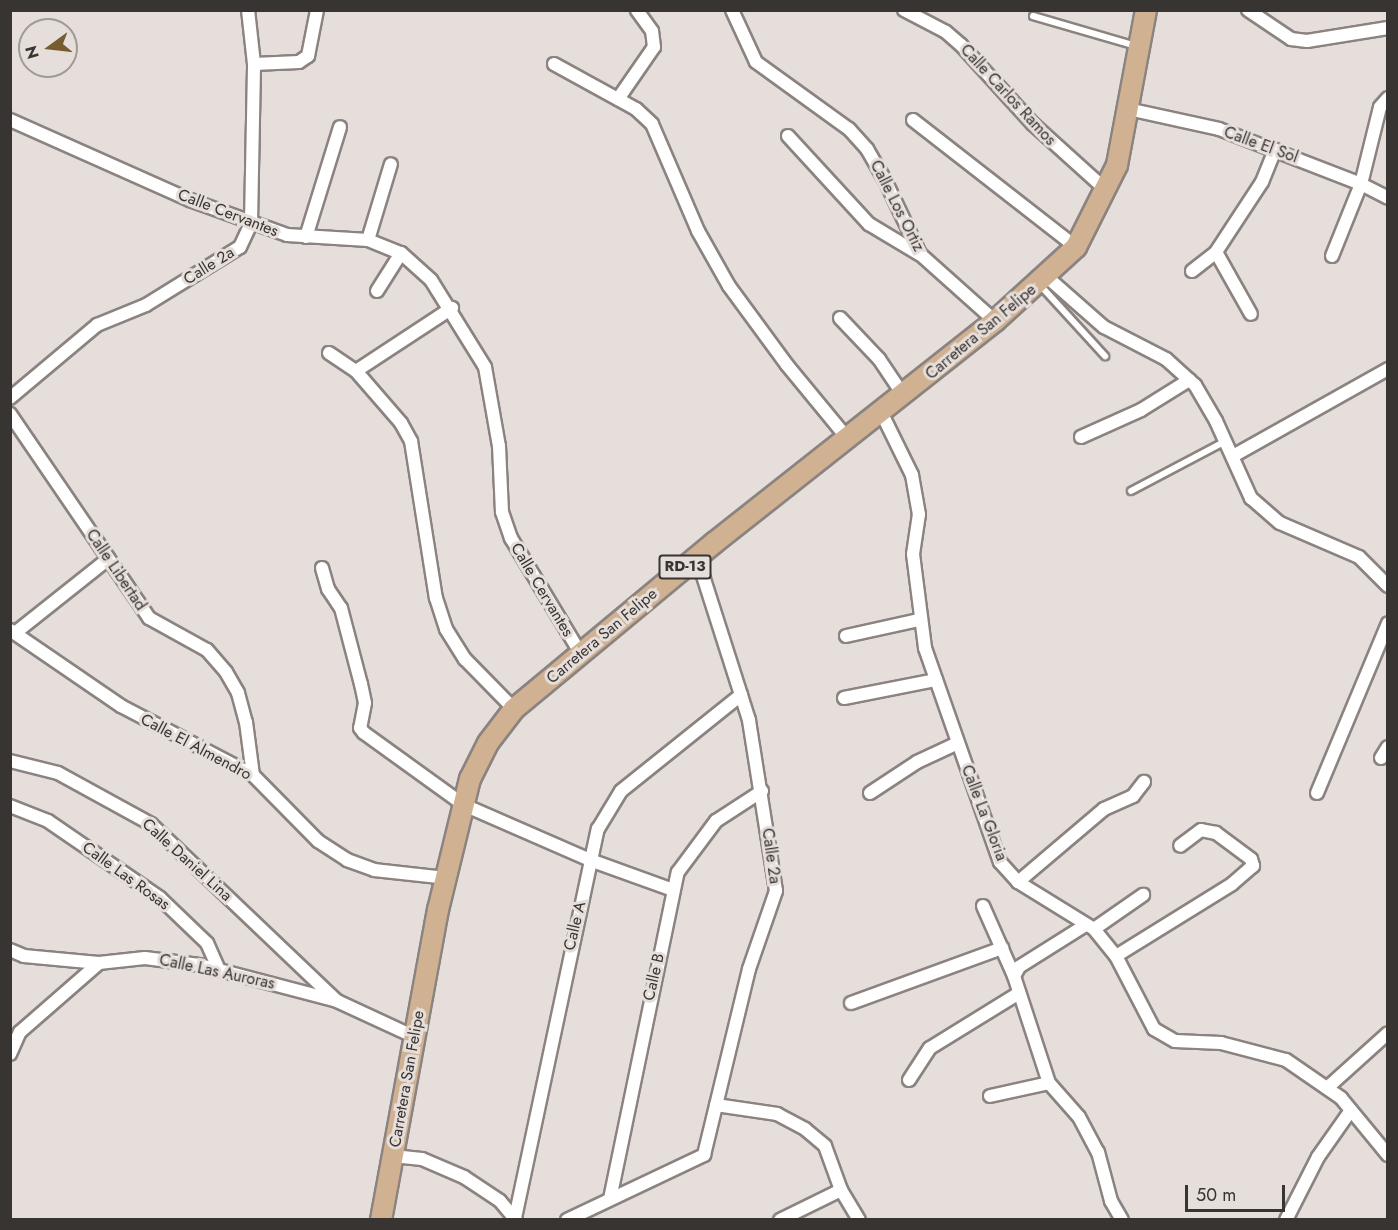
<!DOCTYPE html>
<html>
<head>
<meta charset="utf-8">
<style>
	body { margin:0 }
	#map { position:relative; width:1398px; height:1230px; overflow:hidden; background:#e6deda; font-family:Jost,sans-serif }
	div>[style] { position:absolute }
	.roads { filter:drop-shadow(2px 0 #8b8380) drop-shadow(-2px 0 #8b8380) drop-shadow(0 2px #8b8380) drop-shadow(0 -2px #8b8380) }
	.service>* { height:6px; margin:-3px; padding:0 3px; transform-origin:3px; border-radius:3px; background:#fff }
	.minor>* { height:12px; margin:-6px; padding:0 6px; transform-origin:6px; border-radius:6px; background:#fff }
	.primary>* { height:20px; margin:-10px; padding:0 10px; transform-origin:10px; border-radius:10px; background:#d0b191 }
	span { translate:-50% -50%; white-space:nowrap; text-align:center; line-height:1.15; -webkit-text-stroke:6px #e6deda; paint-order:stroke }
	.shield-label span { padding:2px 4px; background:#e6deda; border:2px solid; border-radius:4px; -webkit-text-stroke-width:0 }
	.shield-label { font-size:15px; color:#373432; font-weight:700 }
	.street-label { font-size:16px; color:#373432 }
	.frame { position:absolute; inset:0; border:12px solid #373432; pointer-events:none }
	.north { position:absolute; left:18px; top:18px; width:60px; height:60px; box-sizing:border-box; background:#e6deda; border:2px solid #a09a97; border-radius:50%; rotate:255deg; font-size:16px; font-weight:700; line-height:24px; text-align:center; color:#373432 }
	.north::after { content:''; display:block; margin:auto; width:21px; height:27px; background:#765c2e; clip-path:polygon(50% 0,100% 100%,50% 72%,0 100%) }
	.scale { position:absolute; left:1185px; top:1185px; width:100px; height:27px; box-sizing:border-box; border:3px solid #373432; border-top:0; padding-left:8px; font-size:18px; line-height:21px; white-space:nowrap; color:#373432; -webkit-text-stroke:4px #e6deda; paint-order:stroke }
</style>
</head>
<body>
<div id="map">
	<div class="roads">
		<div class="service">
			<i style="left:1033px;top:16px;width:107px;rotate:16.2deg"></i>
			<i style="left:1039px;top:284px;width:98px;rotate:47.5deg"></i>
			<i style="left:1131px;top:491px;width:107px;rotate:-27.8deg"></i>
		</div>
		<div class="minor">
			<i style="left:732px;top:10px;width:57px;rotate:65.2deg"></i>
			<i style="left:756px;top:62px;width:115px;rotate:35.8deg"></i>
			<i style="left:849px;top:129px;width:27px;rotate:48deg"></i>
			<i style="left:867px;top:149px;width:36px;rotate:60deg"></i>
			<i style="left:885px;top:180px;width:82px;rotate:64.7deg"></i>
			<i style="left:920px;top:254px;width:101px;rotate:41.8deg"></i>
			<i style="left:904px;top:10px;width:47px;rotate:27.6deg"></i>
			<i style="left:946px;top:32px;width:20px;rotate:41deg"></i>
			<i style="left:961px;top:45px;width:107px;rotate:47.7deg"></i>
			<i style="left:1033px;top:124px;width:97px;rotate:42.1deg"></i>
			<i style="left:1248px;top:10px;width:52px;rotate:34deg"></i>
			<i style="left:1291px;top:39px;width:16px;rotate:7deg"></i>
			<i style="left:1307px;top:41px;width:82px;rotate:-9.1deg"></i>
			<i style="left:254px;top:64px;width:45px;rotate:-2.5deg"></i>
			<i style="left:299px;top:62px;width:11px;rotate:-34deg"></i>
			<i style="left:308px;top:56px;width:47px;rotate:-78.9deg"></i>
			<i style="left:554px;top:64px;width:94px;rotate:28.8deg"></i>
			<i style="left:636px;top:109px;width:22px;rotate:43deg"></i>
			<i style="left:652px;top:124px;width:116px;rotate:66.7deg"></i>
			<i style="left:698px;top:231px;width:63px;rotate:60.6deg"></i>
			<i style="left:729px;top:286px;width:98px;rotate:53.7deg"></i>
			<i style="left:787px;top:365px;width:96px;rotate:50.5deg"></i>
			<i style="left:618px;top:99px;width:63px;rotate:-55.3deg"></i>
			<i style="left:654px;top:47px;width:16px;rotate:-97deg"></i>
			<i style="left:652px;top:31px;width:26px;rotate:-126deg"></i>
			<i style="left:1128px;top:109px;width:93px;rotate:12.4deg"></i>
			<i style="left:1219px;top:129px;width:152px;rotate:21.2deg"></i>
			<i style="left:1361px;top:184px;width:30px;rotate:27deg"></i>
			<i style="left:10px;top:120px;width:197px;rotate:24deg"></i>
			<i style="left:190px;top:200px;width:103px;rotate:19.8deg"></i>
			<i style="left:287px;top:235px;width:81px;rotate:3.5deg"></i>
			<i style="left:368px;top:240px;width:35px;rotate:22deg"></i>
			<i style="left:401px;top:253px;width:40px;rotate:42deg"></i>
			<i style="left:431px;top:280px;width:102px;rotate:58.2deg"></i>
			<i style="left:485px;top:367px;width:80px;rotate:80deg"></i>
			<i style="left:499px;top:446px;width:66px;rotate:87.4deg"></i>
			<i style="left:502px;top:512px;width:28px;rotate:71deg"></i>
			<i style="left:511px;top:538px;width:135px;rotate:58.9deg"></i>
			<i style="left:913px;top:120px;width:207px;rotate:37.9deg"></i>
			<i style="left:788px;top:136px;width:120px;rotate:47.4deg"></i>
			<i style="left:869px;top:224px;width:58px;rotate:31deg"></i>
			<i style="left:306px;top:237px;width:115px;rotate:-72.8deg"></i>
			<i style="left:368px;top:240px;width:79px;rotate:-73.2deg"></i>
			<i style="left:1216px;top:252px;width:71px;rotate:60.6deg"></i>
			<i style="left:1332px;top:256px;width:78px;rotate:-68.1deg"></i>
			<i style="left:1361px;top:184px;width:79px;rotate:-76.1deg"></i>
			<i style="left:1380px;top:107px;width:12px;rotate:-48deg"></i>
			<i style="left:1192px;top:271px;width:31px;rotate:-38deg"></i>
			<i style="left:1216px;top:252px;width:84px;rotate:-56.7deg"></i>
			<i style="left:1262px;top:182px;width:35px;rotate:-68deg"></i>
			<i style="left:1047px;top:277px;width:76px;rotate:41.3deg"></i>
			<i style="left:1104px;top:327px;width:70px;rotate:27.3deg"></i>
			<i style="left:1166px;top:359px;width:39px;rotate:42deg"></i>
			<i style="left:1195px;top:385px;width:42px;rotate:59.7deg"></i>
			<i style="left:1216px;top:421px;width:85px;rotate:65.6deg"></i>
			<i style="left:1251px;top:498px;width:38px;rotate:41deg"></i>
			<i style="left:1280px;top:523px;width:86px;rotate:23.3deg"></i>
			<i style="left:1359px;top:557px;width:41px;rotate:45deg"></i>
			<i style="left:377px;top:291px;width:45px;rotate:-57.7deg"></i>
			<i style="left:840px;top:318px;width:57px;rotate:46.4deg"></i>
			<i style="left:879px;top:359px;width:45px;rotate:56deg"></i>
			<i style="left:329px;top:353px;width:32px;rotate:34deg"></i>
			<i style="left:356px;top:371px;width:69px;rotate:49.1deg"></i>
			<i style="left:401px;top:423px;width:21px;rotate:61deg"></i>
			<i style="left:411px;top:441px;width:159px;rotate:81deg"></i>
			<i style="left:436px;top:598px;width:33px;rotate:72deg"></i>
			<i style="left:446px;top:629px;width:36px;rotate:58deg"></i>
			<i style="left:465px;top:659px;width:70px;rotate:45.6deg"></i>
			<i style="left:356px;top:371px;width:115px;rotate:-33.3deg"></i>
			<i style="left:10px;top:398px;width:114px;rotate:-40deg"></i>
			<i style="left:97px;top:325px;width:53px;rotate:-22.2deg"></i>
			<i style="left:146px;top:305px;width:110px;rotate:-31.7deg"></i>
			<i style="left:240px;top:247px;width:26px;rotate:-65deg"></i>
			<i style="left:251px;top:223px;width:159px;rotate:-88.9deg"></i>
			<i style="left:254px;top:64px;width:54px;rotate:-96.3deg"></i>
			<i style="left:10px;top:414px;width:247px;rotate:55.7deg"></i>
			<i style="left:149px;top:618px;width:66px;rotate:28.9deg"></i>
			<i style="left:207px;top:650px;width:29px;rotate:49deg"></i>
			<i style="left:226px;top:672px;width:24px;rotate:60deg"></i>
			<i style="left:238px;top:693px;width:30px;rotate:75deg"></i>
			<i style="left:246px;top:722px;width:53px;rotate:82.5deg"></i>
			<i style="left:882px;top:414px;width:68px;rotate:63.8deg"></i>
			<i style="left:912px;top:475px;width:40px;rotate:80deg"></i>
			<i style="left:919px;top:514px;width:40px;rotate:98.5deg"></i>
			<i style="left:913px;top:554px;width:95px;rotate:82.7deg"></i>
			<i style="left:925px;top:648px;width:227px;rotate:70.7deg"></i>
			<i style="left:1000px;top:862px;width:27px;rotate:48deg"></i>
			<i style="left:1018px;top:882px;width:89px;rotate:31.7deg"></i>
			<i style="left:1094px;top:929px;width:35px;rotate:51deg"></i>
			<i style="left:1116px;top:956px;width:82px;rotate:62.5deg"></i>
			<i style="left:1154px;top:1029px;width:24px;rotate:30deg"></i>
			<i style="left:1175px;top:1041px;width:46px;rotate:2.5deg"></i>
			<i style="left:1221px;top:1043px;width:67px;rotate:14.7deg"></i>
			<i style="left:1286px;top:1060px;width:67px;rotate:34.6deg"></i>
			<i style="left:1341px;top:1098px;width:74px;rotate:50.5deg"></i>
			<i style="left:1081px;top:437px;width:66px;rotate:-24.2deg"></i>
			<i style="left:1141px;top:410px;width:57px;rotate:-32deg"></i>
			<i style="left:1233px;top:456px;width:178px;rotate:-29.3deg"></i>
			<i style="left:322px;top:568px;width:22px;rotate:74deg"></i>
			<i style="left:328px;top:589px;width:23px;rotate:56deg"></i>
			<i style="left:341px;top:608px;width:79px;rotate:75.3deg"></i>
			<i style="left:361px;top:684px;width:19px;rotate:78deg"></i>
			<i style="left:365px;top:703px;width:25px;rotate:101deg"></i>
			<i style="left:360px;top:728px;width:6px;rotate:51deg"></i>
			<i style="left:364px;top:733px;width:123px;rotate:35.8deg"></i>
			<i style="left:464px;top:805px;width:137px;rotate:23.6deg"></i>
			<i style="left:590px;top:860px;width:88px;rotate:19.9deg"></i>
			<i style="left:10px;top:630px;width:135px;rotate:34.4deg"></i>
			<i style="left:121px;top:706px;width:149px;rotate:27.6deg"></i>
			<i style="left:253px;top:775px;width:93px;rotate:45.4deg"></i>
			<i style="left:318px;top:841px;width:35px;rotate:33deg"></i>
			<i style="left:347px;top:860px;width:29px;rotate:20deg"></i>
			<i style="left:374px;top:870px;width:72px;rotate:6.3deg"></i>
			<i style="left:15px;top:633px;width:119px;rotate:-38.5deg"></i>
			<i style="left:846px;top:636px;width:75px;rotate:-12.4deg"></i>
			<i style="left:844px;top:698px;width:94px;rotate:-11.1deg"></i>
			<i style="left:1381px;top:758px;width:13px;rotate:-58deg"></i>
			<i style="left:10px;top:761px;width:49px;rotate:14deg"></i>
			<i style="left:58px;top:773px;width:106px;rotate:28.7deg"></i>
			<i style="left:151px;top:824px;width:255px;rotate:43.6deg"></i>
			<i style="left:870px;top:793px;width:56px;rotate:-33.4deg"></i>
			<i style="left:917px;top:762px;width:45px;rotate:-24.9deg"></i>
			<i style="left:1317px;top:793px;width:184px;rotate:-67.3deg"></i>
			<i style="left:10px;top:806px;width:41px;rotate:21.5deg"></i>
			<i style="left:48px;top:821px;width:136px;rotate:34.5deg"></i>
			<i style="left:160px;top:898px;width:65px;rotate:43.8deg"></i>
			<i style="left:207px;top:943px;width:30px;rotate:66deg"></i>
			<i style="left:1018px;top:882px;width:113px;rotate:-40.3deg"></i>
			<i style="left:1104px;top:809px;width:32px;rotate:-24deg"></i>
			<i style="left:1133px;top:796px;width:18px;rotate:-52deg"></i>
			<i style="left:983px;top:906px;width:77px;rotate:66.1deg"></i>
			<i style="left:1084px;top:926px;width:77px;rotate:147.8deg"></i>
			<i style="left:1019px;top:967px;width:10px;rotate:119deg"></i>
			<i style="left:1014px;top:976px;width:113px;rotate:71.9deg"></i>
			<i style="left:1049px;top:1083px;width:45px;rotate:48.6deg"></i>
			<i style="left:1079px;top:1117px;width:40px;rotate:62deg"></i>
			<i style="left:1098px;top:1152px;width:51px;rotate:75.1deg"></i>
			<i style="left:1111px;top:1201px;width:22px;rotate:60deg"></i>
			<i style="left:1094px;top:929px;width:60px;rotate:-34.8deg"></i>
			<i style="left:10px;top:950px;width:15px;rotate:23deg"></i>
			<i style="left:24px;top:956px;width:75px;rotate:5.3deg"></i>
			<i style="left:99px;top:963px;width:46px;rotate:-6.2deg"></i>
			<i style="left:145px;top:958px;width:55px;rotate:7.3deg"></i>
			<i style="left:200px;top:965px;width:142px;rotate:14.7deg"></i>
			<i style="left:337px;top:1001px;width:86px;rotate:24.8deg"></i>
			<i style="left:1116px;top:956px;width:137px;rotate:-31.8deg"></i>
			<i style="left:1232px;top:884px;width:28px;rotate:-41deg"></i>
			<i style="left:1253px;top:866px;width:7px;rotate:-106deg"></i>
			<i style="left:1251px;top:859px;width:44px;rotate:-143.4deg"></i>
			<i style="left:1216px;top:833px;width:15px;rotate:-169deg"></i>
			<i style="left:1201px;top:830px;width:26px;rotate:143deg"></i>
			<i style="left:851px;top:1003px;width:161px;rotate:-20deg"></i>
			<i style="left:10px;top:1054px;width:24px;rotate:-66deg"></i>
			<i style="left:20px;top:1032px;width:105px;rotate:-41.1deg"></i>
			<i style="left:909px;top:1080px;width:38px;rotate:-57deg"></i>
			<i style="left:930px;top:1048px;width:105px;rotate:-31.7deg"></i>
			<i style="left:1327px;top:1088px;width:82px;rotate:-42deg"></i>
			<i style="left:990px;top:1096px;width:60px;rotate:-12.4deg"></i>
			<i style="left:716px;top:1105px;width:62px;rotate:8.4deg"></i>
			<i style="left:777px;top:1114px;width:32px;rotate:28deg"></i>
			<i style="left:805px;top:1129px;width:26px;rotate:40deg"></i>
			<i style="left:825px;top:1146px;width:47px;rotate:70deg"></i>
			<i style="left:841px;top:1190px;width:35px;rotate:59deg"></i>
			<i style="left:393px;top:1156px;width:29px;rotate:6deg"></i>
			<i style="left:422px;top:1159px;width:46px;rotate:23.2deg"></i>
			<i style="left:464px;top:1177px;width:43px;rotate:33.7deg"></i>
			<i style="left:500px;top:1201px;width:25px;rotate:50deg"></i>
			<i style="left:610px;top:1199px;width:334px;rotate:-78.3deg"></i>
			<i style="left:678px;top:872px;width:64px;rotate:-53.3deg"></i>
			<i style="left:716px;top:821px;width:55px;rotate:-33.1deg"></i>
			<i style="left:515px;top:1218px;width:398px;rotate:-78deg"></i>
			<i style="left:598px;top:829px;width:44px;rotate:-58.8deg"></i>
			<i style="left:621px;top:791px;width:154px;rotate:-38.7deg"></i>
			<i style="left:567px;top:1220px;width:152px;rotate:-25.4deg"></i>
			<i style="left:704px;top:1155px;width:191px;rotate:-76.4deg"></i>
			<i style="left:749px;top:969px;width:83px;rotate:-70.9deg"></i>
			<i style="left:776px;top:891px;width:173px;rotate:-99deg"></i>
			<i style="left:749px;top:720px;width:171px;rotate:-107.7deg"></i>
			<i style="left:780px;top:1220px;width:68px;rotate:-26.2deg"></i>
			<i style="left:1286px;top:1220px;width:71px;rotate:-63.1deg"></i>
			<i style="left:1318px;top:1157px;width:57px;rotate:-54.9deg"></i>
		</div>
		<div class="primary">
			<i style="left:381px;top:1220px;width:315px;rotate:-79.6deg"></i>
			<i style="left:438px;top:910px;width:135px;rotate:-76.3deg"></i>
			<i style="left:470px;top:779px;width:40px;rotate:-63.4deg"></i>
			<i style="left:488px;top:743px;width:43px;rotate:-52.6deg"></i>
			<i style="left:514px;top:709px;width:260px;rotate:-39.7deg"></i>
			<i style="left:714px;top:543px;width:358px;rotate:-38.3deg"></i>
			<i style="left:995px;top:321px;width:110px;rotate:-42.4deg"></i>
			<i style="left:1076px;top:247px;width:92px;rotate:-63.4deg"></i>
			<i style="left:1117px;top:165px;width:158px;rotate:-79.4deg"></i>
		</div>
	</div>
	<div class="shield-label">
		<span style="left:685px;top:567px">RD-13</span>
	</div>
	<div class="street-label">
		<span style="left:1008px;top:95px;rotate:47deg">Calle Carlos Ramos</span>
		<span style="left:1261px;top:145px;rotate:20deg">Calle El Sol</span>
		<span style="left:897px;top:206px;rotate:63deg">Calle Los Ortiz</span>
		<span style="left:228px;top:213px;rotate:21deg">Calle Cervantes</span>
		<span style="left:209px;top:266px;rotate:-32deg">Calle 2a</span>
		<span style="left:981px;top:332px;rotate:-40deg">Carretera San Felipe</span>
		<span style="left:116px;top:570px;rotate:56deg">Calle Libertad</span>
		<span style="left:542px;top:590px;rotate:59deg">Calle Cervantes</span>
		<span style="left:602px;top:636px;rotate:-40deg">Carretera San Felipe</span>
		<span style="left:196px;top:747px;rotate:28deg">Calle El Almendro</span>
		<span style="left:984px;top:813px;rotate:69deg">Calle La Gloria</span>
		<span style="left:771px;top:856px;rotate:82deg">Calle 2a</span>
		<span style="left:187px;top:860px;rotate:42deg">Calle Daniel Lina</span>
		<span style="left:126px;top:876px;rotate:36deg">Calle Las Rosas</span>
		<span style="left:575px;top:926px;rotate:-77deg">Calle A</span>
		<span style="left:217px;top:972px;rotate:12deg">Calle Las Auroras</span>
		<span style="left:654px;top:977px;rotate:-77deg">Calle B</span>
		<span style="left:407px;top:1079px;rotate:-80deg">Carretera San Felipe</span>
	</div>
	<div class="frame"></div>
	<div class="north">N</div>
	<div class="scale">50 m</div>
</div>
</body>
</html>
